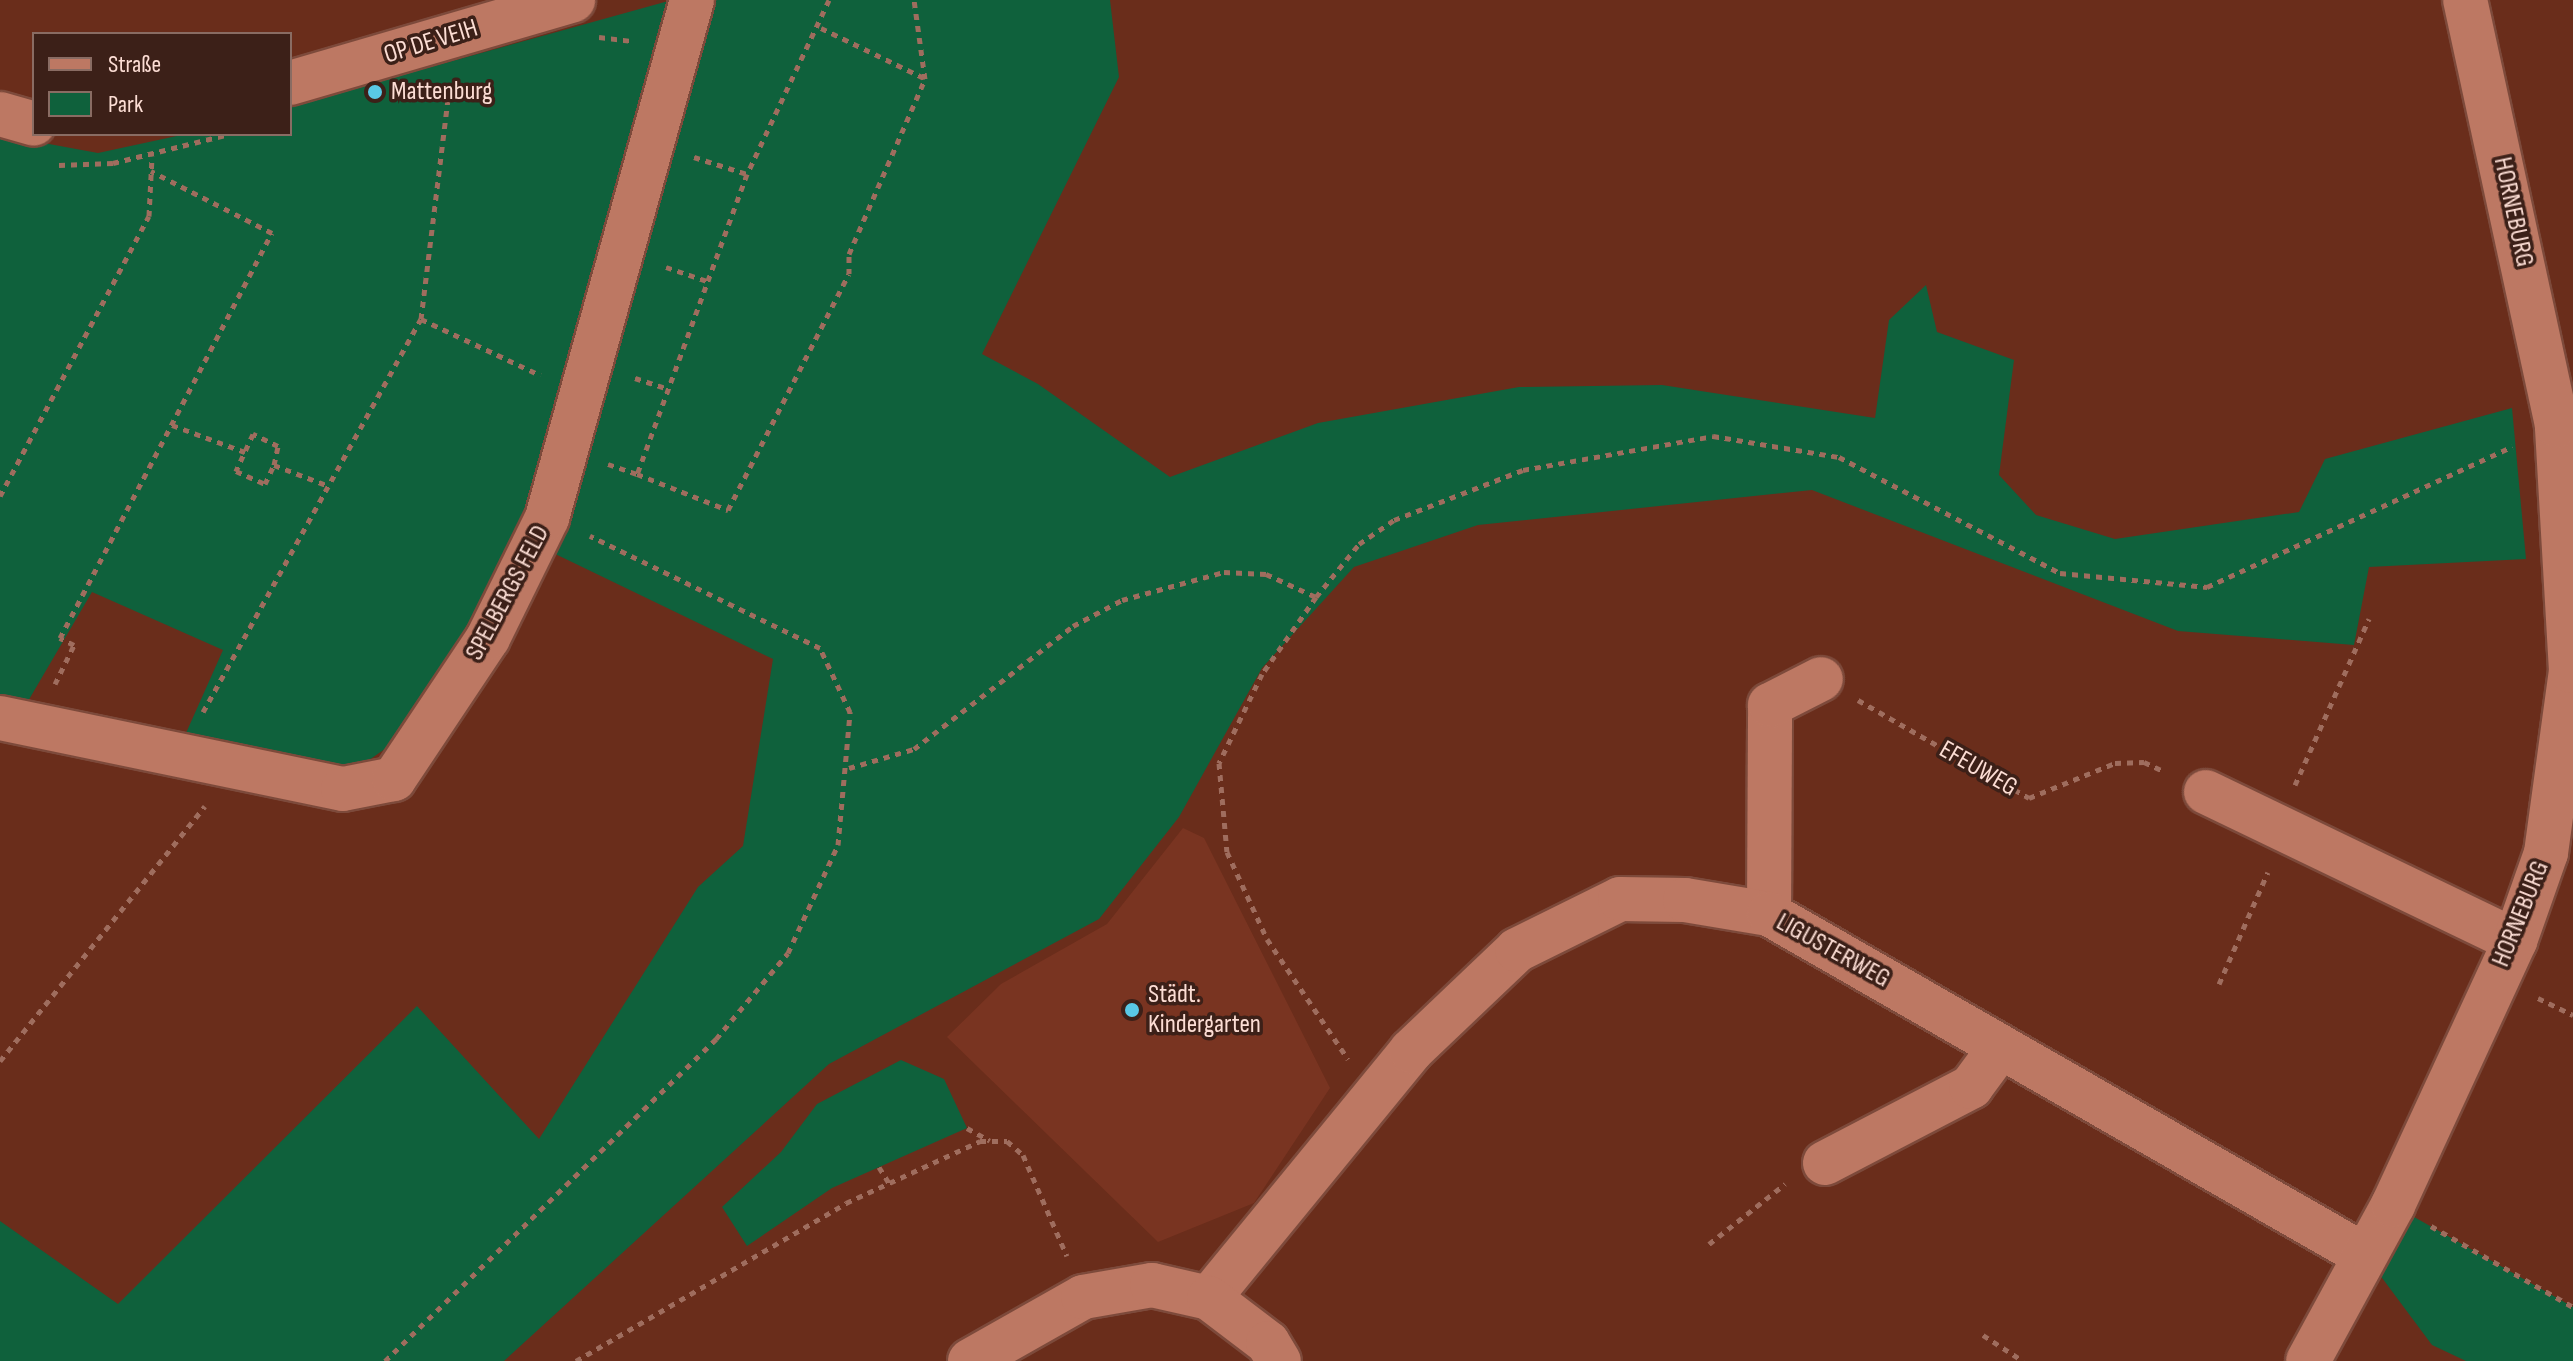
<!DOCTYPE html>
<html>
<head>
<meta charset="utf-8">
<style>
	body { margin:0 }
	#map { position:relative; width:2573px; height:1361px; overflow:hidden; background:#6a2d1b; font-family:"Sofia Sans Condensed",sans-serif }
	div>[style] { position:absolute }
	.built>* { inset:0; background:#793421 }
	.green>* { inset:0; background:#0f613c }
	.path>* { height:5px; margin-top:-2.5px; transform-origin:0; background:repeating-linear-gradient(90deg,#9f6d5e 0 6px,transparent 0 12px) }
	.roads { filter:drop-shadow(2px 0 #7d4a3b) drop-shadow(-2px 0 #7d4a3b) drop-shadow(0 2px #7d4a3b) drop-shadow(0 -2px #7d4a3b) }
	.minor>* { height:44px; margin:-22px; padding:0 22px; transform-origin:22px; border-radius:22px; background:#bd7863 }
	.dots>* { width:22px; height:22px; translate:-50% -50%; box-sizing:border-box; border:4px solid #3c2018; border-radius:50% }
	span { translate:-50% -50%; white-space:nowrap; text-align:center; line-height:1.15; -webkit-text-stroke:7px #3c2018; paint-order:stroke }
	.street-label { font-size:26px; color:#fcddd4 }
	.poi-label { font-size:26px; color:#fcddd4 }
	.left { translate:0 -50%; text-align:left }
	.legend { position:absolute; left:32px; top:32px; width:260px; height:104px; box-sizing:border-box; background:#3c2018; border:2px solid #896c63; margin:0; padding:10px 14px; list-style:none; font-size:24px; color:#fcddd4 }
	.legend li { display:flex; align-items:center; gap:16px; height:40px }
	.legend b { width:40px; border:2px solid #896c63 }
</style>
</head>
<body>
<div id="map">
	<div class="built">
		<i style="clip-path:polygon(1183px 828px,1204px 838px,1330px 1088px,1254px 1203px,1158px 1242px,947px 1037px,1001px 984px,1107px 924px)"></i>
	</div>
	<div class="green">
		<i style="clip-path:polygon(672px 0,1110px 0,1119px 77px,982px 354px,1038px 384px,1170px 477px,1318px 423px,1519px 387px,1662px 385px,1875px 418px,1889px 320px,1926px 285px,1937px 332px,2014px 360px,1999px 475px,2036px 515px,2115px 539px,2299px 512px,2325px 459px,2512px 408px,2526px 559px,2369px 567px,2354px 645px,2178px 631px,1812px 490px,1478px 525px,1354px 567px,1262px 668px,1179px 817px,1099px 919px,829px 1064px,504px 1361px,0 1361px,0 1221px,118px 1304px,417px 1006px,539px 1139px,698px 887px,743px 846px,773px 659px,518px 536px,412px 730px,359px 767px,182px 742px,223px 650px,92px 592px,24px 708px,0 702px,0 135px,98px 153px,186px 134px,290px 134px,290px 106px)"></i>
		<i style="clip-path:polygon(901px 1060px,944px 1079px,967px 1128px,832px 1188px,747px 1246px,722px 1207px,781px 1152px,817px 1104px)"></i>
		<i style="clip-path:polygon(2393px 1205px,2573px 1307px,2573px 1361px,2466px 1361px,2432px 1345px,2365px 1255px)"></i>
	</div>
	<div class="path">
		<i style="left:829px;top:0;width:192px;rotate:115.2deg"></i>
		<i style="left:747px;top:174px;width:320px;rotate:110.1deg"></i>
		<i style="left:637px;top:474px;width:98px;rotate:21.6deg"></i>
		<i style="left:728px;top:510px;width:265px;rotate:-62.9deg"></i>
		<i style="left:849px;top:274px;width:20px;rotate:-90deg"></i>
		<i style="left:849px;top:254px;width:191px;rotate:-66.5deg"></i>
		<i style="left:925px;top:79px;width:80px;rotate:-97.9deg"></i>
		<i style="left:821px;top:28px;width:114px;rotate:25.9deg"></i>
		<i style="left:599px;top:37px;width:34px;rotate:7deg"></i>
		<i style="left:694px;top:157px;width:56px;rotate:17.8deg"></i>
		<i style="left:59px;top:165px;width:54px;rotate:-2.1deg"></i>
		<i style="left:113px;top:163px;width:120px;rotate:-14deg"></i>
		<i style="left:666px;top:267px;width:43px;rotate:18.9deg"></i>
		<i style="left:421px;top:319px;width:132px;rotate:25.2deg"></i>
		<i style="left:635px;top:378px;width:35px;rotate:18deg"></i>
		<i style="left:172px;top:425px;width:78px;rotate:20.3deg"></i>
		<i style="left:608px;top:464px;width:31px;rotate:19deg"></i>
		<i style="left:274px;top:465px;width:19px;rotate:-78deg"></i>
		<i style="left:278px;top:446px;width:28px;rotate:-154deg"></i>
		<i style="left:253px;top:434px;width:41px;rotate:114.7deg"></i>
		<i style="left:236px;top:471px;width:32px;rotate:24deg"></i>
		<i style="left:265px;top:484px;width:21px;rotate:-65deg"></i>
		<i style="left:274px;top:465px;width:59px;rotate:20.9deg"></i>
		<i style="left:0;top:496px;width:317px;rotate:-62deg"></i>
		<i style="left:149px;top:216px;width:60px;rotate:-87.1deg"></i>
		<i style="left:1316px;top:597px;width:68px;rotate:-50.9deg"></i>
		<i style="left:1359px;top:544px;width:42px;rotate:-34.4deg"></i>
		<i style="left:1394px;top:520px;width:138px;rotate:-21.2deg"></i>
		<i style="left:1523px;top:470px;width:193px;rotate:-10.1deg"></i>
		<i style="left:1713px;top:436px;width:128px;rotate:9.5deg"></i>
		<i style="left:1839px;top:457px;width:250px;rotate:27.7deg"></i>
		<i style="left:2060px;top:573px;width:148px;rotate:5.4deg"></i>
		<i style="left:2207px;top:587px;width:336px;rotate:-24.7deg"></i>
		<i style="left:55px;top:684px;width:43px;rotate:-64deg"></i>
		<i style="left:74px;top:645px;width:16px;rotate:-153deg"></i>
		<i style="left:60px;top:638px;width:457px;rotate:-62.4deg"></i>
		<i style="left:272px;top:233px;width:136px;rotate:-152.9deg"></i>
		<i style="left:1858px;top:700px;width:197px;rotate:29.8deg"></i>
		<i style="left:2029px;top:798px;width:93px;rotate:-22.1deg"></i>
		<i style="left:2115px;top:763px;width:29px;rotate:-2deg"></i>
		<i style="left:2144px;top:762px;width:23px;rotate:25deg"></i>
		<i style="left:203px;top:712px;width:449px;rotate:-61deg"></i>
		<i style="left:421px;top:319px;width:237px;rotate:-83deg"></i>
		<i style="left:849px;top:768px;width:68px;rotate:-16.3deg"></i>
		<i style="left:914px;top:749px;width:201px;rotate:-37.7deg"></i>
		<i style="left:1073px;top:626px;width:55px;rotate:-28deg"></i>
		<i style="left:1122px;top:600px;width:106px;rotate:-15.4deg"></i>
		<i style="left:1224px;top:572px;width:42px;rotate:2.7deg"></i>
		<i style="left:1266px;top:574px;width:55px;rotate:24.7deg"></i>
		<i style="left:1316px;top:597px;width:94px;rotate:125deg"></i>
		<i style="left:1262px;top:674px;width:99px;rotate:115.8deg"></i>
		<i style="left:1219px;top:763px;width:89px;rotate:84.9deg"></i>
		<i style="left:1227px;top:852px;width:96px;rotate:65.3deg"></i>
		<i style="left:1267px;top:939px;width:145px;rotate:56deg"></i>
		<i style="left:2295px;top:785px;width:182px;rotate:-66deg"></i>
		<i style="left:2219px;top:984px;width:122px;rotate:-66.4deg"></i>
		<i style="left:2538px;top:998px;width:39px;rotate:26deg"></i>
		<i style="left:0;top:1061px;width:327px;rotate:-51.2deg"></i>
		<i style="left:967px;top:1128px;width:26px;rotate:29deg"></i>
		<i style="left:879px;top:1167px;width:19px;rotate:58deg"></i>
		<i style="left:2431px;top:1226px;width:163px;rotate:29.7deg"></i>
		<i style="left:1709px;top:1244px;width:97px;rotate:-38.3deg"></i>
		<i style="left:1983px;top:1335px;width:48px;rotate:33deg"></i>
		<i style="left:385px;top:1361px;width:462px;rotate:-44.2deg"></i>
		<i style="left:716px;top:1039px;width:112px;rotate:-50.1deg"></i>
		<i style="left:788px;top:953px;width:119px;rotate:-65.2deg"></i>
		<i style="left:838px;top:845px;width:134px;rotate:-84.8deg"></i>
		<i style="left:850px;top:712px;width:71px;rotate:-115.1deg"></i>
		<i style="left:820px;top:648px;width:256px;rotate:-154deg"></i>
		<i style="left:576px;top:1361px;width:313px;rotate:-30.3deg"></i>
		<i style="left:846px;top:1203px;width:148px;rotate:-24.8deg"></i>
		<i style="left:980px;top:1141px;width:27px"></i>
		<i style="left:1007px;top:1141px;width:21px;rotate:41deg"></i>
		<i style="left:1023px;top:1155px;width:110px;rotate:66.5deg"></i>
	</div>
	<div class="roads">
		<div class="minor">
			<i style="left:290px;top:83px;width:295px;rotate:-16.3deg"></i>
			<i style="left:0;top:114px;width:35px;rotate:16deg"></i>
			<i style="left:0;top:718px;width:350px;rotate:11.7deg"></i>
			<i style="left:343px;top:789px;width:52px;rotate:-11.1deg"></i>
			<i style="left:394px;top:779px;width:169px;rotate:-56.3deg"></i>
			<i style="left:488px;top:638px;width:134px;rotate:-63.8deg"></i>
			<i style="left:547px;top:518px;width:538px;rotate:-74.36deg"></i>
			<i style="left:2206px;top:792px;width:343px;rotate:25.7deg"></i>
			<i style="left:1769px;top:914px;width:209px;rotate:-89.7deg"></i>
			<i style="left:1770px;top:705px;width:57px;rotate:-27deg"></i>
			<i style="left:1825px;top:1163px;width:165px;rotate:-27.5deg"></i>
			<i style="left:1971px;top:1087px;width:47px;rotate:-53.6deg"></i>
			<i style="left:1209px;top:1298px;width:319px;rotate:-50.7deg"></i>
			<i style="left:1411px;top:1051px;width:146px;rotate:-43.6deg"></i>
			<i style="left:1517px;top:950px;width:115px;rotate:-26.3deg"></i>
			<i style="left:1620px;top:899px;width:65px;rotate:0.9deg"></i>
			<i style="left:1685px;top:900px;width:85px;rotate:9.5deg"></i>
			<i style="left:1769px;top:914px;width:686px;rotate:29.82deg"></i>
			<i style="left:970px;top:1361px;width:130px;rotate:-29.5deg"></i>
			<i style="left:1083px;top:1297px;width:70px;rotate:-9.9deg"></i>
			<i style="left:1152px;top:1285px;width:58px;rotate:12.8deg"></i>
			<i style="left:1209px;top:1298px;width:74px;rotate:37.3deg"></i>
			<i style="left:1268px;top:1343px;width:21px;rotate:59deg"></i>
			<i style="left:2308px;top:1361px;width:178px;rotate:-61.4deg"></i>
			<i style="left:2393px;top:1205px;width:291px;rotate:-65.2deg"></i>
			<i style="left:2515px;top:941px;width:93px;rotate:-70.6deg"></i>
			<i style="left:2546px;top:853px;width:184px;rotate:-82.2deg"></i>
			<i style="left:2571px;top:671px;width:246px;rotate:-93.3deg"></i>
			<i style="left:2557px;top:425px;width:435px;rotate:-102.2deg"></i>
		</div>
	</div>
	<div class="dots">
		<i style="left:375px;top:92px;background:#59c8e5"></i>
		<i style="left:1132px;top:1010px;background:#59c8e5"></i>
	</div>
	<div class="street-label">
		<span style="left:431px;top:42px;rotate:-17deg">OP DE VEIH</span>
		<span style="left:2513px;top:212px;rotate:78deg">HORNEBURG</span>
		<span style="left:508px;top:593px;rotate:-62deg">SPELBERGS FELD</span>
		<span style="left:1978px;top:769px;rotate:30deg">EFEUWEG</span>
		<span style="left:2521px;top:914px;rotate:-68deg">HORNEBURG</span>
		<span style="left:1833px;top:951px;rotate:29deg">LIGUSTERWEG</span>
	</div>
	<div class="poi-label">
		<span class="left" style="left:391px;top:92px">Mattenburg</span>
		<span class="left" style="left:1148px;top:1010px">Städt.<br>Kindergarten</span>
	</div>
	<ul class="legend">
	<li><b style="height:10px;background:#bd7863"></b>Straße</li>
	<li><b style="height:22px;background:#0f613c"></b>Park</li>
	</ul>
</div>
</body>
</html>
